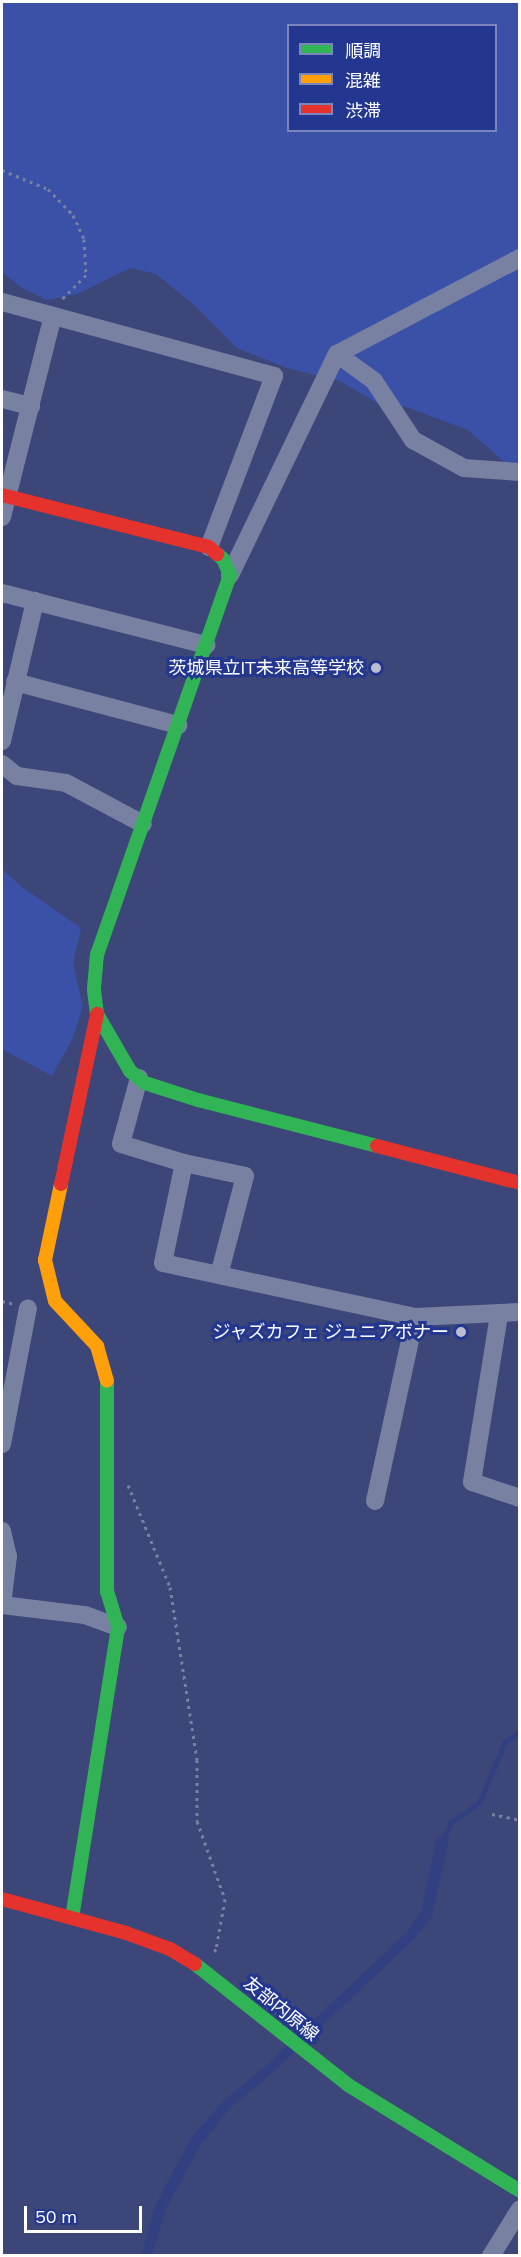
<!DOCTYPE html>
<html>
<head>
<meta charset="utf-8">
<style>
	body { margin:0 }
	#map { position:relative; width:521px; height:2257px; overflow:hidden; background:#3c4678; font-family:Mulish,"Noto Sans JP",sans-serif }
	div>[style] { position:absolute }
	.green>* { inset:0; background:#3b50a7 }
	.water>* { inset:0; background:#324081 }
	.stream>* { height:4.5px; margin:-2.25px; padding:0 2.25px; transform-origin:2.25px; border-radius:2.25px; background:#324081 }
	.path>* { height:3px; margin-top:-1.5px; transform-origin:0; background:repeating-linear-gradient(90deg,#7981a3 0 3px,transparent 0 7.5px) }
	.street>* { height:18px; margin:-9px; padding:0 9px; transform-origin:9px; border-radius:9px; background:#7981a3 }
	.fast>* { height:14px; margin:-7px; padding:0 7px; transform-origin:7px; border-radius:7px; background:#30b455 }
	.slow>* { height:14px; margin:-7px; padding:0 7px; transform-origin:7px; border-radius:7px; background:#ff9f0a }
	.jam>* { height:14px; margin:-7px; padding:0 7px; transform-origin:7px; border-radius:7px; background:#e5322d }
	.dots>* { width:16px; height:16px; translate:-50% -50%; box-sizing:border-box; border:3px solid #233790; border-radius:50% }
	span { translate:-50% -50%; white-space:nowrap; text-align:center; line-height:1.15; -webkit-text-stroke:6px #233790; paint-order:stroke }
	.poi-label { font-size:18px; color:#fff }
	.right { translate:-100% -50%; text-align:right }
	.street-label { font-size:18px; color:#fff }
	.frame { position:absolute; inset:0; border:3px solid #fff; pointer-events:none }
	.legend { position:absolute; left:287px; top:24px; width:210px; height:108px; box-sizing:border-box; background:#233790; border:2px solid #7b87bc; margin:0; padding:8px 10px; list-style:none; font-size:18px; color:#fff }
	.legend li { display:flex; align-items:center; gap:12px; height:30px }
	.legend b { width:30px; border:2px solid #7b87bc }
	.scale { position:absolute; left:24px; top:2206px; width:118px; height:27px; box-sizing:border-box; border:3px solid #fff; border-top:0; padding-left:8px; font-size:18px; line-height:21px; white-space:nowrap; color:#fff; -webkit-text-stroke:4px #233790; paint-order:stroke }
</style>
</head>
<body>
<div id="map">
	<div class="green">
		<i style="clip-path:polygon(evenodd,2px 2px,519px 2px,519px 475px,468px 430px,406px 407px,377px 403px,340px 381px,287px 368px,237px 348px,193px 304px,156px 274px,130px 268px,77px 294px,47px 300px,22px 288px,2px 272px,2px 2px,288px 26px,496px 26px,496px 130px,288px 130px,288px 26px)"></i>
		<i style="clip-path:polygon(2px 869px,22px 887px,81px 928px,73px 964px,83px 1006px,73px 1038px,52px 1076px,2px 1049px)"></i>
	</div>
	<div class="water">
		<i style="clip-path:polygon(437px 1837px,449px 1839px,432px 1917px,415px 1938px,269px 2076px,229px 2109px,200px 2146px,166px 2209px,152px 2255px,141px 2256px,155px 2206px,190px 2140px,222px 2102px,262px 2069px,407px 1932px,421px 1912px)"></i>
	</div>
	<div class="stream">
		<i style="left:442px;top:1843px;width:22px;rotate:-68deg"></i>
		<i style="left:450px;top:1823px;width:35px;rotate:-35deg"></i>
		<i style="left:479px;top:1803px;width:66px;rotate:-66.9deg"></i>
		<i style="left:505px;top:1742px;width:18px;rotate:-34deg"></i>
	</div>
	<div class="path">
		<i style="left:2px;top:170px;width:50px;rotate:22.4deg"></i>
		<i style="left:48px;top:189px;width:36px;rotate:46deg"></i>
		<i style="left:73px;top:215px;width:26px;rotate:65deg"></i>
		<i style="left:84px;top:239px;width:36px;rotate:87deg"></i>
		<i style="left:86px;top:275px;width:35px;rotate:135deg"></i>
		<i style="left:2px;top:1301px;width:12px;rotate:14deg"></i>
		<i style="left:128px;top:1485px;width:110px;rotate:67.6deg"></i>
		<i style="left:170px;top:1587px;width:175px;rotate:81.1deg"></i>
		<i style="left:197px;top:1760px;width:61px;rotate:90deg"></i>
		<i style="left:197px;top:1821px;width:83px;rotate:70.3deg"></i>
		<i style="left:225px;top:1899px;width:51px;rotate:100.2deg"></i>
		<i style="left:216px;top:1949px;width:5px;rotate:127deg"></i>
		<i style="left:492px;top:1814px;width:29px;rotate:12deg"></i>
	</div>
	<div class="street">
		<i style="left:2px;top:302px;width:282px;rotate:15.2deg"></i>
		<i style="left:274px;top:376px;width:183px;rotate:110.8deg"></i>
		<i style="left:337px;top:354px;width:46px;rotate:36.1deg"></i>
		<i style="left:374px;top:381px;width:71px;rotate:56.5deg"></i>
		<i style="left:413px;top:440px;width:58px;rotate:28.8deg"></i>
		<i style="left:464px;top:468px;width:56px;rotate:4.1deg"></i>
		<i style="left:2px;top:399px;width:30px;rotate:14deg"></i>
		<i style="left:2px;top:517px;width:207px;rotate:-75.8deg"></i>
		<i style="left:230px;top:575px;width:246px;rotate:-64.2deg"></i>
		<i style="left:337px;top:354px;width:207px;rotate:-27.7deg"></i>
		<i style="left:2px;top:593px;width:211px;rotate:14.3deg"></i>
		<i style="left:15px;top:682px;width:169px;rotate:14.8deg"></i>
		<i style="left:2px;top:741px;width:144px;rotate:-76.7deg"></i>
		<i style="left:2px;top:764px;width:19px;rotate:39deg"></i>
		<i style="left:17px;top:776px;width:49px;rotate:8.1deg"></i>
		<i style="left:66px;top:783px;width:87px;rotate:28deg"></i>
		<i style="left:139px;top:1078px;width:68px;rotate:105.3deg"></i>
		<i style="left:121px;top:1144px;width:66px;rotate:16.8deg"></i>
		<i style="left:184px;top:1163px;width:62px;rotate:12deg"></i>
		<i style="left:245px;top:1176px;width:102px;rotate:104.7deg"></i>
		<i style="left:184px;top:1163px;width:102px;rotate:101.9deg"></i>
		<i style="left:163px;top:1263px;width:258px;rotate:12.1deg"></i>
		<i style="left:415px;top:1317px;width:105px;rotate:-2.7deg"></i>
		<i style="left:499px;top:1315px;width:169px;rotate:99.2deg"></i>
		<i style="left:472px;top:1482px;width:51px;rotate:18.4deg"></i>
		<i style="left:2px;top:1444px;width:138px;rotate:-79.2deg"></i>
		<i style="left:375px;top:1501px;width:188px;rotate:-77.7deg"></i>
		<i style="left:2px;top:1531px;width:26px;rotate:77deg"></i>
		<i style="left:8px;top:1556px;width:49px;rotate:97deg"></i>
		<i style="left:2px;top:1605px;width:84px;rotate:6.9deg"></i>
		<i style="left:85px;top:1615px;width:35px;rotate:20deg"></i>
		<i style="left:491px;top:2256px;width:55px;rotate:-58.3deg"></i>
	</div>
	<div class="fast">
		<i style="left:217px;top:554px;width:8px;rotate:40deg"></i>
		<i style="left:223px;top:559px;width:17px;rotate:66deg"></i>
		<i style="left:230px;top:575px;width:402px;rotate:109.3deg"></i>
		<i style="left:97px;top:954px;width:36px;rotate:95deg"></i>
		<i style="left:94px;top:990px;width:24px;rotate:83deg"></i>
		<i style="left:97px;top:1014px;width:66px;rotate:59.9deg"></i>
		<i style="left:130px;top:1071px;width:19px;rotate:39deg"></i>
		<i style="left:145px;top:1083px;width:56px;rotate:17.8deg"></i>
		<i style="left:198px;top:1100px;width:185px;rotate:14.4deg"></i>
		<i style="left:72px;top:1918px;width:295px;rotate:-81deg"></i>
		<i style="left:118px;top:1627px;width:37px;rotate:-107deg"></i>
		<i style="left:107px;top:1592px;width:211px;rotate:-90deg"></i>
		<i style="left:195px;top:1964px;width:195px;rotate:38.3deg"></i>
		<i style="left:348px;top:2085px;width:202px;rotate:31.6deg"></i>
	</div>
	<div class="slow">
		<i style="left:61px;top:1184px;width:78px;rotate:101.9deg"></i>
		<i style="left:45px;top:1260px;width:42px;rotate:76.3deg"></i>
		<i style="left:55px;top:1301px;width:62px;rotate:47deg"></i>
		<i style="left:97px;top:1346px;width:36px;rotate:74deg"></i>
	</div>
	<div class="jam">
		<i style="left:2px;top:495px;width:213px;rotate:14.1deg"></i>
		<i style="left:209px;top:547px;width:11px;rotate:41deg"></i>
		<i style="left:377px;top:1146px;width:148px;rotate:14.5deg"></i>
		<i style="left:61px;top:1184px;width:174px;rotate:-78deg"></i>
		<i style="left:2px;top:1899px;width:129px;rotate:15.3deg"></i>
		<i style="left:126px;top:1933px;width:47px;rotate:20deg"></i>
		<i style="left:170px;top:1949px;width:29px;rotate:31deg"></i>
	</div>
	<div class="dots">
		<i style="left:376px;top:668px;background:#bbbed0"></i>
		<i style="left:461px;top:1332px;background:#bbbed0"></i>
	</div>
	<div class="poi-label">
		<span class="right" style="left:364px;top:668px">茨城県立IT未来高等学校</span>
		<span class="right" style="left:449px;top:1332px">ジャズカフェ ジュニアボナー</span>
	</div>
	<div class="street-label">
		<span style="left:281px;top:2009px;rotate:39deg">友部内原線</span>
	</div>
	<div class="frame"></div>
	<ul class="legend">
	<li><b style="height:8px;background:#30b455"></b>順調</li>
	<li><b style="height:8px;background:#ff9f0a"></b>混雑</li>
	<li><b style="height:8px;background:#e5322d"></b>渋滞</li>
	</ul>
	<div class="scale">50 m</div>
</div>
</body>
</html>
